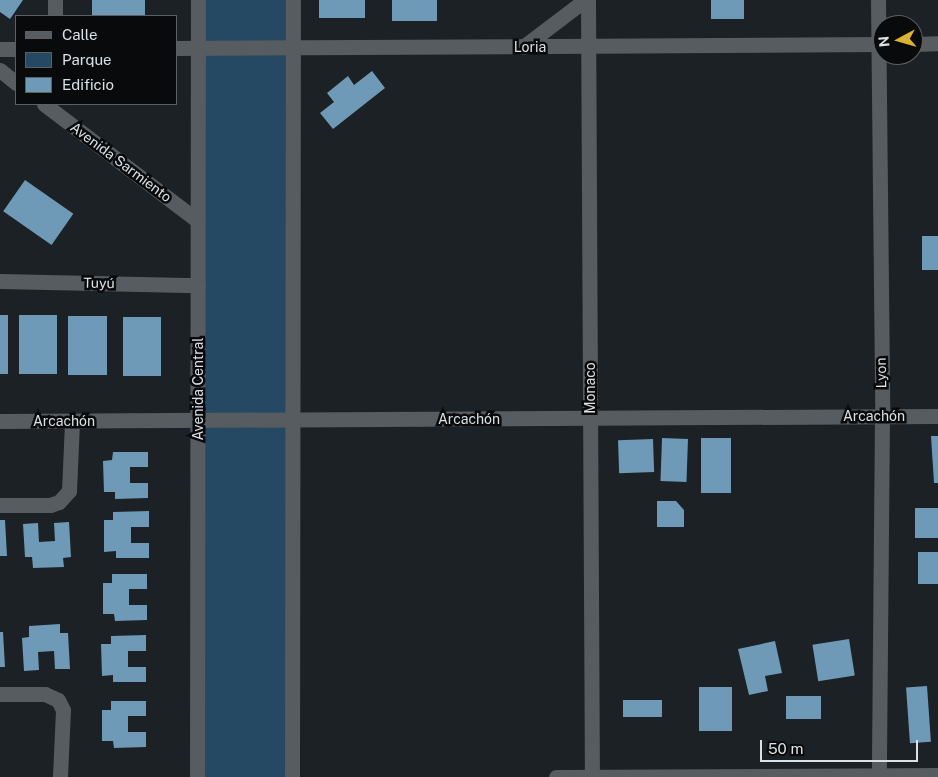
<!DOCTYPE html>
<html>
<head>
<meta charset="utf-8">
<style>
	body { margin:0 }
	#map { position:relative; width:938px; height:777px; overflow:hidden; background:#1c2125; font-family:"Public Sans",sans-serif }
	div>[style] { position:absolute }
	.green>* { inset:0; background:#254962; transform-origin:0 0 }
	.building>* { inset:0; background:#6e9ab8; transform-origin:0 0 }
	.minor>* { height:15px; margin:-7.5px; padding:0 7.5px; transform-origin:7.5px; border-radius:7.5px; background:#565c60 }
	span { translate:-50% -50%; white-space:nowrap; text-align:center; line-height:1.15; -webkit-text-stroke:5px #080a0c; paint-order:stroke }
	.street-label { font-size:14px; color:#dce0e2 }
	.legend { position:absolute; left:15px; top:15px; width:162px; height:90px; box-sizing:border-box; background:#080a0c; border:1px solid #5d6062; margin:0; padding:6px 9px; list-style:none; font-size:15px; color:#dce0e2 }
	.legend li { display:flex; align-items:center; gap:10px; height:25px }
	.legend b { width:25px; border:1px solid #5d6062 }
	.north { position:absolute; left:873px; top:15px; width:50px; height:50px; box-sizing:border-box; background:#080a0c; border:1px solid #5d6062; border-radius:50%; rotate:264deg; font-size:14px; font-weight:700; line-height:20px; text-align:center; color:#dce0e2 }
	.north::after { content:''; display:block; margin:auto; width:18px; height:22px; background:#dcb233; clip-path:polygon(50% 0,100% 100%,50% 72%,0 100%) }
	.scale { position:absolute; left:760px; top:740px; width:158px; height:22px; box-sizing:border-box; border:2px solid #dce0e2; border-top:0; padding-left:6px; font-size:15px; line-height:18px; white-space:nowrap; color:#dce0e2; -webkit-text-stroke:4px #080a0c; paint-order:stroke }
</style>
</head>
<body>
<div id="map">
	<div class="green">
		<i style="left:198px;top:0;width:95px;height:777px"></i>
	</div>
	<div class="building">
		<i style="clip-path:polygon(0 0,23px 0,10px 19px,0 12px)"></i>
		<i style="left:92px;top:0;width:53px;height:16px"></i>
		<i style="left:319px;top:0;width:46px;height:18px"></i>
		<i style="left:392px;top:0;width:45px;height:21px"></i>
		<i style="left:711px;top:0;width:33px;height:19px"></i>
		<i style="clip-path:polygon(372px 71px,385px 88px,333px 129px,320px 113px,334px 102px,327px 93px,348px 76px,354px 85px)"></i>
		<i style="left:25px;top:180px;width:59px;height:38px;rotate:35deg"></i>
		<i style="left:922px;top:236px;width:16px;height:34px"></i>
		<i style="left:0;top:315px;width:8px;height:59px"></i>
		<i style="left:19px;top:315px;width:38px;height:59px"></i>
		<i style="left:68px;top:316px;width:39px;height:59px"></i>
		<i style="left:123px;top:317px;width:38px;height:59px"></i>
		<i style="clip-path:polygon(931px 436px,938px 436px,938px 483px,934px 483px)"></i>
		<i style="left:662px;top:438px;width:26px;height:43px;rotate:2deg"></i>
		<i style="left:701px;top:438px;width:30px;height:55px"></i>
		<i style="left:653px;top:439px;width:33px;height:35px;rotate:88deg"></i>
		<i style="clip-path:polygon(113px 452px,148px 452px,148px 467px,130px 467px,130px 483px,148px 483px,148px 498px,115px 499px,115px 492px,104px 492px,103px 461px,112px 460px)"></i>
		<i style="clip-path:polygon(657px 501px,676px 501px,684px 510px,684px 527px,657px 527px)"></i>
		<i style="left:938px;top:508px;width:30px;height:23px;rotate:90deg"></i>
		<i style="clip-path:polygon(149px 511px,149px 527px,131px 527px,131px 543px,149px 543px,149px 558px,116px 558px,116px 551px,104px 552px,104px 520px,113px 520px,113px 512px)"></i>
		<i style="clip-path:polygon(0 520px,5px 520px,7px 556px,0 556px)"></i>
		<i style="clip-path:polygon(69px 522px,71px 557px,63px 558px,64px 567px,33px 568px,32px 557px,25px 557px,23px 524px,38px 523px,39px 542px,55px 541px,54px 523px)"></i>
		<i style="left:938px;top:552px;width:32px;height:20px;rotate:90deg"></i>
		<i style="clip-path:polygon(112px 574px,147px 574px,147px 589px,129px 589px,129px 605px,147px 605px,147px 620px,115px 621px,114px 614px,103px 614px,103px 583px,112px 583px)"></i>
		<i style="clip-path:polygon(60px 624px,60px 633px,68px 633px,70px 669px,55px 669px,54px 651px,38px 652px,39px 670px,24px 671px,22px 638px,29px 637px,29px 626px)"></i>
		<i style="clip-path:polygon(0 632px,3px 632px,5px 667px,0 667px)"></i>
		<i style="clip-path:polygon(146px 635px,146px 651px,128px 651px,128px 667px,146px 667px,146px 682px,113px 682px,113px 675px,102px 676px,101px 644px,111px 644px,111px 636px)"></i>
		<i style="left:849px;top:639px;width:37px;height:37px;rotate:81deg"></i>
		<i style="clip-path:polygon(775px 641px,782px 673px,765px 676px,768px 691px,749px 695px,738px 649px)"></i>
		<i style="left:927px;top:686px;width:56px;height:21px;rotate:86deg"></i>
		<i style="left:699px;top:687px;width:33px;height:44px"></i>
		<i style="left:786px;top:696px;width:35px;height:23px"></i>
		<i style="left:623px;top:700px;width:39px;height:17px"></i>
		<i style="clip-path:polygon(111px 701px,146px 701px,146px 716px,128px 716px,128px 732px,146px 732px,146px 747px,114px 748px,113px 741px,102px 741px,102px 710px,111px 710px)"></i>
	</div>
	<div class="minor">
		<i style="left:588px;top:0;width:777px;rotate:89.71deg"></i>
		<i style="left:878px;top:0;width:416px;rotate:89.4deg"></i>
		<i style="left:882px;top:416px;width:361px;rotate:90.5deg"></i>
		<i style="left:55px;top:16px;width:16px;rotate:-90deg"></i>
		<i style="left:913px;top:44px;width:25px;rotate:-2deg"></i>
		<i style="left:523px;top:47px;width:78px;rotate:-37.2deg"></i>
		<i style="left:176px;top:48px;width:707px;rotate:-0.32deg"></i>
		<i style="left:0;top:49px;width:16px"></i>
		<i style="left:0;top:70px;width:21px;rotate:39deg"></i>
		<i style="left:44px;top:104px;width:193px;rotate:37.2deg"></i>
		<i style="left:0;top:281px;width:198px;rotate:1.2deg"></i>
		<i style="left:0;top:421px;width:938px;rotate:-0.31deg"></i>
		<i style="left:0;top:505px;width:50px"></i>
		<i style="left:50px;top:505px;width:9px;rotate:-18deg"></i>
		<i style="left:59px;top:502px;width:15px;rotate:-48deg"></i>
		<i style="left:69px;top:491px;width:70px;rotate:-87.5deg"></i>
		<i style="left:0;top:694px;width:45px"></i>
		<i style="left:45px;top:694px;width:14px;rotate:25deg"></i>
		<i style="left:58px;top:700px;width:11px;rotate:63deg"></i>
		<i style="left:63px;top:710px;width:67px;rotate:92.6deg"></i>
		<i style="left:197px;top:777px;width:777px;rotate:-89.93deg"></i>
		<i style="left:292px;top:777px;width:777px;rotate:-89.93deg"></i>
		<i style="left:556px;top:777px;width:382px;rotate:-0.3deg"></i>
	</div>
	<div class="street-label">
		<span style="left:530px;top:47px">Loria</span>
		<span style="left:121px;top:162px;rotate:37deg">Avenida Sarmiento</span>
		<span style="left:99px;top:283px;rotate:1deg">Tuyú</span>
		<span style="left:881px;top:373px;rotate:-91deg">Lyon</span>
		<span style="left:590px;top:388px;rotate:-90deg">Monaco</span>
		<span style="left:198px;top:389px;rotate:-90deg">Avenida Central</span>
		<span style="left:874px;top:416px">Arcachón</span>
		<span style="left:469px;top:419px">Arcachón</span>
		<span style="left:64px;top:421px">Arcachón</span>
	</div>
	<ul class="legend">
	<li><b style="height:6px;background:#565c60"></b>Calle</li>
	<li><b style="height:14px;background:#254962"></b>Parque</li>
	<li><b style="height:14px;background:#6e9ab8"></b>Edificio</li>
	</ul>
	<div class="north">N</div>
	<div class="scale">50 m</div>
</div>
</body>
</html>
